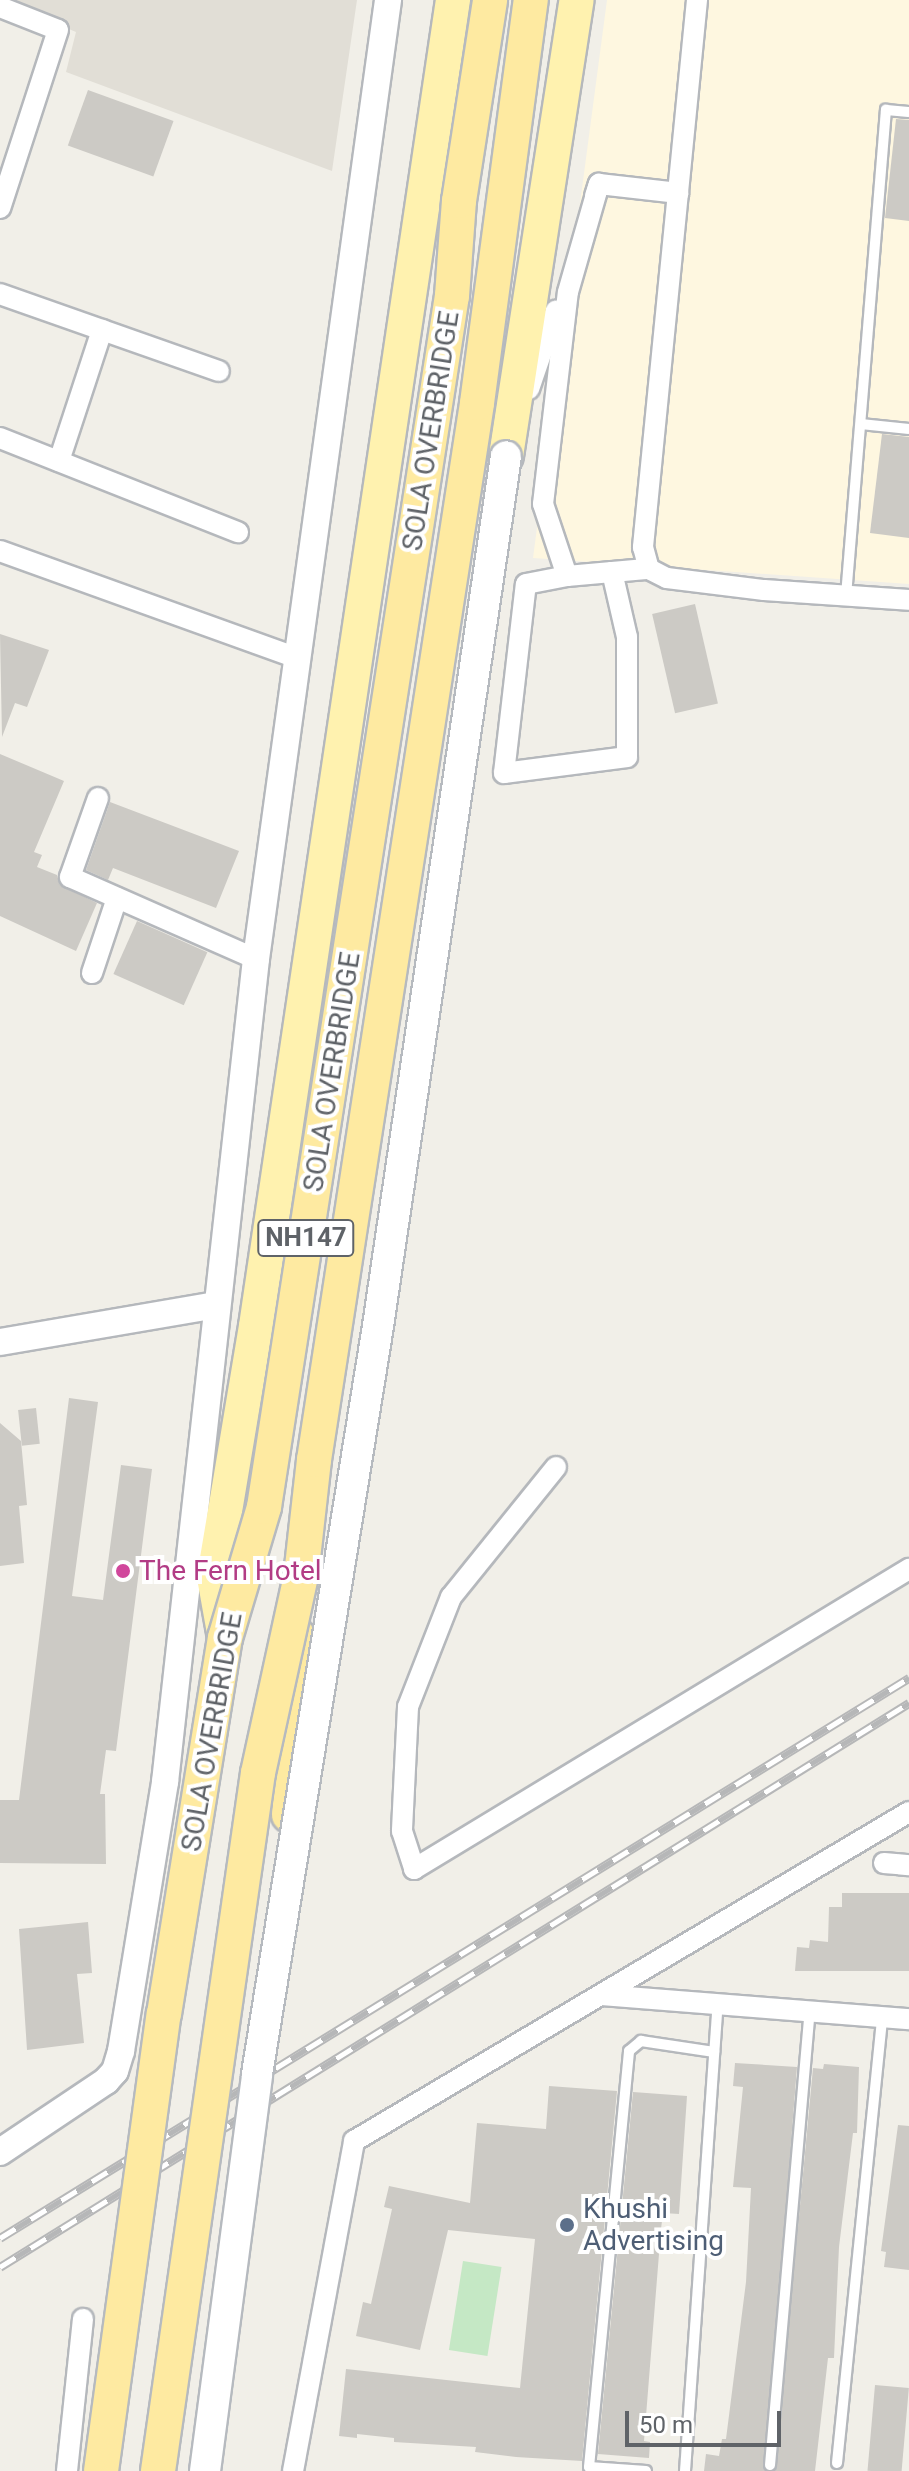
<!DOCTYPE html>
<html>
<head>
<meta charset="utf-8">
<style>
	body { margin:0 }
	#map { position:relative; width:909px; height:2471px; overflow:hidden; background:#f1efe8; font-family:Roboto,sans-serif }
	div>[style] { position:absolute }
	.commercial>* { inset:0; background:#fef7e0 }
	.education>* { inset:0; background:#e1ded6 }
	.green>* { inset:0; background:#c5e8c5; transform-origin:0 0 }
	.building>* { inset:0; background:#cccac5; transform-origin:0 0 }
	.roads { filter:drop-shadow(2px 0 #b5b8bc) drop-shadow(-2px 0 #b5b8bc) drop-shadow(0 2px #b5b8bc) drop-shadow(0 -2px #b5b8bc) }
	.service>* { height:10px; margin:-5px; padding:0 5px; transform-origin:5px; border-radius:5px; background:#fff }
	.minor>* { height:20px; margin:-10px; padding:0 10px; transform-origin:10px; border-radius:10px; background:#fff }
	.tertiary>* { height:26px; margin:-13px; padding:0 13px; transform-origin:13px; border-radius:13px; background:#fff }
	.primary>* { height:34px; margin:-17px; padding:0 17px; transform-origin:17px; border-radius:17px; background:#fff2af }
	.trunk>* { height:34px; margin:-17px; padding:0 17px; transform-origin:17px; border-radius:17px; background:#feeaa1 }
	.rail>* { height:9px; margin-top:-4.5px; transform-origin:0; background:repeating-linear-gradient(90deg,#fff 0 18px,#b6b7b8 0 36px); box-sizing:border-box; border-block:2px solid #b6b7b8 }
	.bridges { filter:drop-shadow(2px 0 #b6babf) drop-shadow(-2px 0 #b6babf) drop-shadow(0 2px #b6babf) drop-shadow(0 -2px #b6babf) }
	.secondary-bridge>* { height:30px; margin:-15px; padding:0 15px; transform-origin:15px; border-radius:15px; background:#fff }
	.trunk-bridge>* { height:34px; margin:-17px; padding:0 17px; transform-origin:17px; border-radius:17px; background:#feeaa1 }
	.dots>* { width:22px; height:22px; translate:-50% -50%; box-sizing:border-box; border:4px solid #fff; border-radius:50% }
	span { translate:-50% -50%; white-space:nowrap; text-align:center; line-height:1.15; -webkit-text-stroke:8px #fff; paint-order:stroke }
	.shield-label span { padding:2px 6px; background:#fff; border:2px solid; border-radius:6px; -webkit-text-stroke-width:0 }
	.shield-label { font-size:26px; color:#5f6368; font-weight:700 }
	.street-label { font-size:28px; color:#5f6368 }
	.hotel-label { font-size:28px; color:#b23c85 }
	.left { translate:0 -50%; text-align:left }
	.service-label { font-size:28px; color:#4e5e75 }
	.scale { position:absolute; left:625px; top:2411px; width:156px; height:36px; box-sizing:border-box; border:4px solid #5f6368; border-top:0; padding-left:10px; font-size:24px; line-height:28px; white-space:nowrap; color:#5f6368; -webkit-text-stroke:6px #fff; paint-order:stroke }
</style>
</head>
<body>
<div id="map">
	<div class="commercial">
		<i style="clip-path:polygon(607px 0,909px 0,909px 584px,533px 558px)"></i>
	</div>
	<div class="education">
		<i style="clip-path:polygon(0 0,357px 0,332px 171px,66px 72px,76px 32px)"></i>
	</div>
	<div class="green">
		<i style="left:463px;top:2261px;width:39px;height:90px;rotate:9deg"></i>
	</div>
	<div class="building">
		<i style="left:88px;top:90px;width:91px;height:59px;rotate:20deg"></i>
		<i style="clip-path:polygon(896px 119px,909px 120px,909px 221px,885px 218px)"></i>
		<i style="clip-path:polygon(882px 434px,909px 437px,909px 538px,870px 533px)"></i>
		<i style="left:695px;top:604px;width:102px;height:44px;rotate:77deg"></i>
		<i style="clip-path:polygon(0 634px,49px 650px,27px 707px,15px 703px,2px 737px)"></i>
		<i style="clip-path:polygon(0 754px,64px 781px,34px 852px,42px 855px,37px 867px,57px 875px,60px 885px,97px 903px,76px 951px,0 916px)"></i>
		<i style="clip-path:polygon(110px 802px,239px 851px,216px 908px,113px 868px,108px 880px,86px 870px)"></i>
		<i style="left:137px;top:921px;width:77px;height:58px;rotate:24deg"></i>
		<i style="clip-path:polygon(69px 1398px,98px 1402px,72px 1596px,103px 1600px,121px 1465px,152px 1469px,116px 1751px,106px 1750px,100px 1794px,105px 1794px,106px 1864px,0 1863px,0 1800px,19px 1800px)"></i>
		<i style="left:36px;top:1408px;width:36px;height:18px;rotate:84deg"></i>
		<i style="clip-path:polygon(0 1423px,21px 1441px,27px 1505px,19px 1506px,24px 1563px,0 1566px)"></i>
		<i style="clip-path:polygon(842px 1893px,909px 1893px,909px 1971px,795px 1971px,797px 1947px,809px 1948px,810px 1940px,828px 1942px,829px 1907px,842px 1907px)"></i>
		<i style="clip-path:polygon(88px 1922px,92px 1973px,77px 1974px,84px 2043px,27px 2050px,19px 1929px)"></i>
		<i style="clip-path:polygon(735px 2063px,797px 2067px,765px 2471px,704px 2471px,706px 2454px,719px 2456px,722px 2439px,726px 2439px,746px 2282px,751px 2188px,733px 2187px,743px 2087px,733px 2086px)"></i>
		<i style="clip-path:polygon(824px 2064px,859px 2067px,857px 2133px,853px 2133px,839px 2247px,834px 2358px,828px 2358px,815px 2471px,775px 2471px,813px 2068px,823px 2069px)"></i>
		<i style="clip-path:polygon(549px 2086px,617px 2091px,582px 2461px,516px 2457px,475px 2452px,476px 2447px,394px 2442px,394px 2438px,357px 2434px,357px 2438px,339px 2436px,346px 2369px,520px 2388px,535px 2239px,448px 2230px,420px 2350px,356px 2336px,363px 2302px,371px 2304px,392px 2209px,384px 2207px,389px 2186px,470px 2203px,477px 2123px,546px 2129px)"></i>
		<i style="clip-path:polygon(633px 2092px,687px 2096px,679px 2214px,663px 2213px,661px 2229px,644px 2441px,650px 2442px,649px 2458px,598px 2454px)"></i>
		<i style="clip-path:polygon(898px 2125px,909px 2126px,909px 2270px,884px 2267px,886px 2252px,881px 2251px)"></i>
		<i style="left:875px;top:2385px;width:34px;height:86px;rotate:5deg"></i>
	</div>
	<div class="roads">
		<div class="service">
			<i style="left:861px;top:424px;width:48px;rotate:5.9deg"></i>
			<i style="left:846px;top:596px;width:488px;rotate:-85.3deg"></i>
			<i style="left:886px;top:110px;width:23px;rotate:5deg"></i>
			<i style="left:837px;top:2463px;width:448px;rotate:-84.2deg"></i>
			<i style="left:770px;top:2465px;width:455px;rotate:-85deg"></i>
			<i style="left:646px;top:2471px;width:57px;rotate:-176deg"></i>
			<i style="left:589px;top:2467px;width:418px;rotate:-84.5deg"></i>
			<i style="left:629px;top:2051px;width:16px;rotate:-40deg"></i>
			<i style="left:641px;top:2041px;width:74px;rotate:8.6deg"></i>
			<i style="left:685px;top:2471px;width:468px;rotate:-86deg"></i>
		</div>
		<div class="minor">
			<i style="left:697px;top:0;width:550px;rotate:95.64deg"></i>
			<i style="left:643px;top:547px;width:23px;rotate:75deg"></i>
			<i style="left:649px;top:569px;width:20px;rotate:27deg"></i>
			<i style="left:667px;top:578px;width:98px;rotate:7.1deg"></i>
			<i style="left:764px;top:590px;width:145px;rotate:3.9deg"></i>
			<i style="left:0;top:7px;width:62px;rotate:21.6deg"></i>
			<i style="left:58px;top:30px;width:187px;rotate:108deg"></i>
			<i style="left:595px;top:196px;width:13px;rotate:-72deg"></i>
			<i style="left:599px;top:184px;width:80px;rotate:6.5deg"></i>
			<i style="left:0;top:294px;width:232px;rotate:19.4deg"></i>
			<i style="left:529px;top:389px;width:83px;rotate:-71.1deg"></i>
			<i style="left:0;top:438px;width:256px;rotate:21.6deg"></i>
			<i style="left:59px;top:461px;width:138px;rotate:-71.8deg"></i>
			<i style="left:0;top:551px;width:313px;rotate:19.8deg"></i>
			<i style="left:612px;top:572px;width:67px;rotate:77deg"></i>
			<i style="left:627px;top:637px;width:120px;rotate:90deg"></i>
			<i style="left:627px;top:757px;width:124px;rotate:172.6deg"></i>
			<i style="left:504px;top:773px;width:190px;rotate:-83.4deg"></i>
			<i style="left:526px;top:584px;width:42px;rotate:-11deg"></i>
			<i style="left:567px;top:576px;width:45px;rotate:-5.1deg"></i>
			<i style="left:612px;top:572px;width:37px;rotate:-5deg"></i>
			<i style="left:567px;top:576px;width:76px;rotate:-108.4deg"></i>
			<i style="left:543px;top:504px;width:213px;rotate:-83.3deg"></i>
			<i style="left:568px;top:292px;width:112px;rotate:-74deg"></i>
			<i style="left:98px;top:798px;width:84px;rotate:109.5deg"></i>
			<i style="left:70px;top:877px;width:203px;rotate:23.8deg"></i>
			<i style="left:92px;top:973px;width:79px;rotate:-71.6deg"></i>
			<i style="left:556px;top:1467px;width:167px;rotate:128.9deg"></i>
			<i style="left:451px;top:1597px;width:118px;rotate:111.4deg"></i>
			<i style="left:408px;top:1707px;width:124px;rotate:92.8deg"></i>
			<i style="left:402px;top:1831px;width:40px;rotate:72deg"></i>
			<i style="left:414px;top:1869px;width:579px;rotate:-31.22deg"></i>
			<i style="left:884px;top:1863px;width:25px;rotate:5deg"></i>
			<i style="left:602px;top:1995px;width:308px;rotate:4.5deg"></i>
			<i style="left:67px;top:2471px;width:153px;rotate:-84deg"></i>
			<i style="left:293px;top:2471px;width:336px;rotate:-79.5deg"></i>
			<i style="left:354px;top:2141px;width:645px;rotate:-30.66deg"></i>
		</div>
		<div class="tertiary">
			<i style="left:0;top:1342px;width:219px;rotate:-9.7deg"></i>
			<i style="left:0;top:2152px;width:128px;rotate:-33.8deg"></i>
			<i style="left:106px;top:2081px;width:13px;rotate:-48deg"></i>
			<i style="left:115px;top:2071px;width:21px;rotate:-73deg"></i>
			<i style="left:121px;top:2051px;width:273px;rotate:-80.7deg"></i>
			<i style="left:165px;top:1782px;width:828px;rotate:-83.69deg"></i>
			<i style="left:256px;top:959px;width:968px;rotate:-82.16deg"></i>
		</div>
		<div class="primary">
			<i style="left:506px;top:456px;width:461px;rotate:-81.2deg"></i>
			<i style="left:225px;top:1638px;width:62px;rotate:-100.2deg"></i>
			<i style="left:214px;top:1577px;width:254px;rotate:-80.5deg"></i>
			<i style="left:256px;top:1326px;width:1341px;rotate:-81.55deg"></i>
		</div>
		<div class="trunk">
			<i style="left:289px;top:1815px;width:179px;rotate:-87.1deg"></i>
		</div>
	</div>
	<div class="rail">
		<i style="left:0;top:2238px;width:1068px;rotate:-31.64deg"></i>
		<i style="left:0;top:2267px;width:1070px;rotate:-31.82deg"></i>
	</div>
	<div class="bridges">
		<div class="secondary-bridge">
			<i style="left:205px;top:2471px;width:400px;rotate:-82.5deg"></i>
			<i style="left:257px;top:2074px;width:758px;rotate:-80.81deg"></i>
			<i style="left:378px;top:1326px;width:879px;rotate:-81.63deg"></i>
		</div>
		<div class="trunk-bridge">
			<i style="left:101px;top:2471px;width:461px;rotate:-82.2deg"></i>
			<i style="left:164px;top:2014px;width:381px;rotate:-80.8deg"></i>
			<i style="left:225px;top:1638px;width:137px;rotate:-73.4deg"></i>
			<i style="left:264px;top:1507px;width:1226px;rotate:-81.18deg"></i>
			<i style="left:452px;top:296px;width:95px;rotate:-85.8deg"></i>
			<i style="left:459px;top:201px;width:203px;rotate:-81.2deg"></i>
			<i style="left:158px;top:2471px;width:705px;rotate:-81.85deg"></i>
			<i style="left:258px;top:1773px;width:202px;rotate:-77.7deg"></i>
			<i style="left:301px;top:1576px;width:117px;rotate:-83.6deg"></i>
			<i style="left:314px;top:1460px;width:1069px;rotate:-81.23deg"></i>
			<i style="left:477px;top:403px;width:407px;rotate:-82.4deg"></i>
		</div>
	</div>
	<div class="dots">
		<i style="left:123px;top:1571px;background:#d1479c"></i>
		<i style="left:567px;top:2225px;background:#5c6f8a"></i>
	</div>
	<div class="shield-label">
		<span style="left:306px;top:1238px">NH147</span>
	</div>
	<div class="street-label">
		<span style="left:431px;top:431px;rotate:-81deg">SOLA OVERBRIDGE</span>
		<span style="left:332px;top:1072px;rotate:-81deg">SOLA OVERBRIDGE</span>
		<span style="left:212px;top:1732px;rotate:-80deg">SOLA OVERBRIDGE</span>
	</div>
	<div class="hotel-label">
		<span class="left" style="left:139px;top:1571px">The Fern Hotel</span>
	</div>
	<div class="service-label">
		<span class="left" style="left:583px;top:2225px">Khushi<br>Advertising</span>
	</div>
	<div class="scale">50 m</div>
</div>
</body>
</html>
